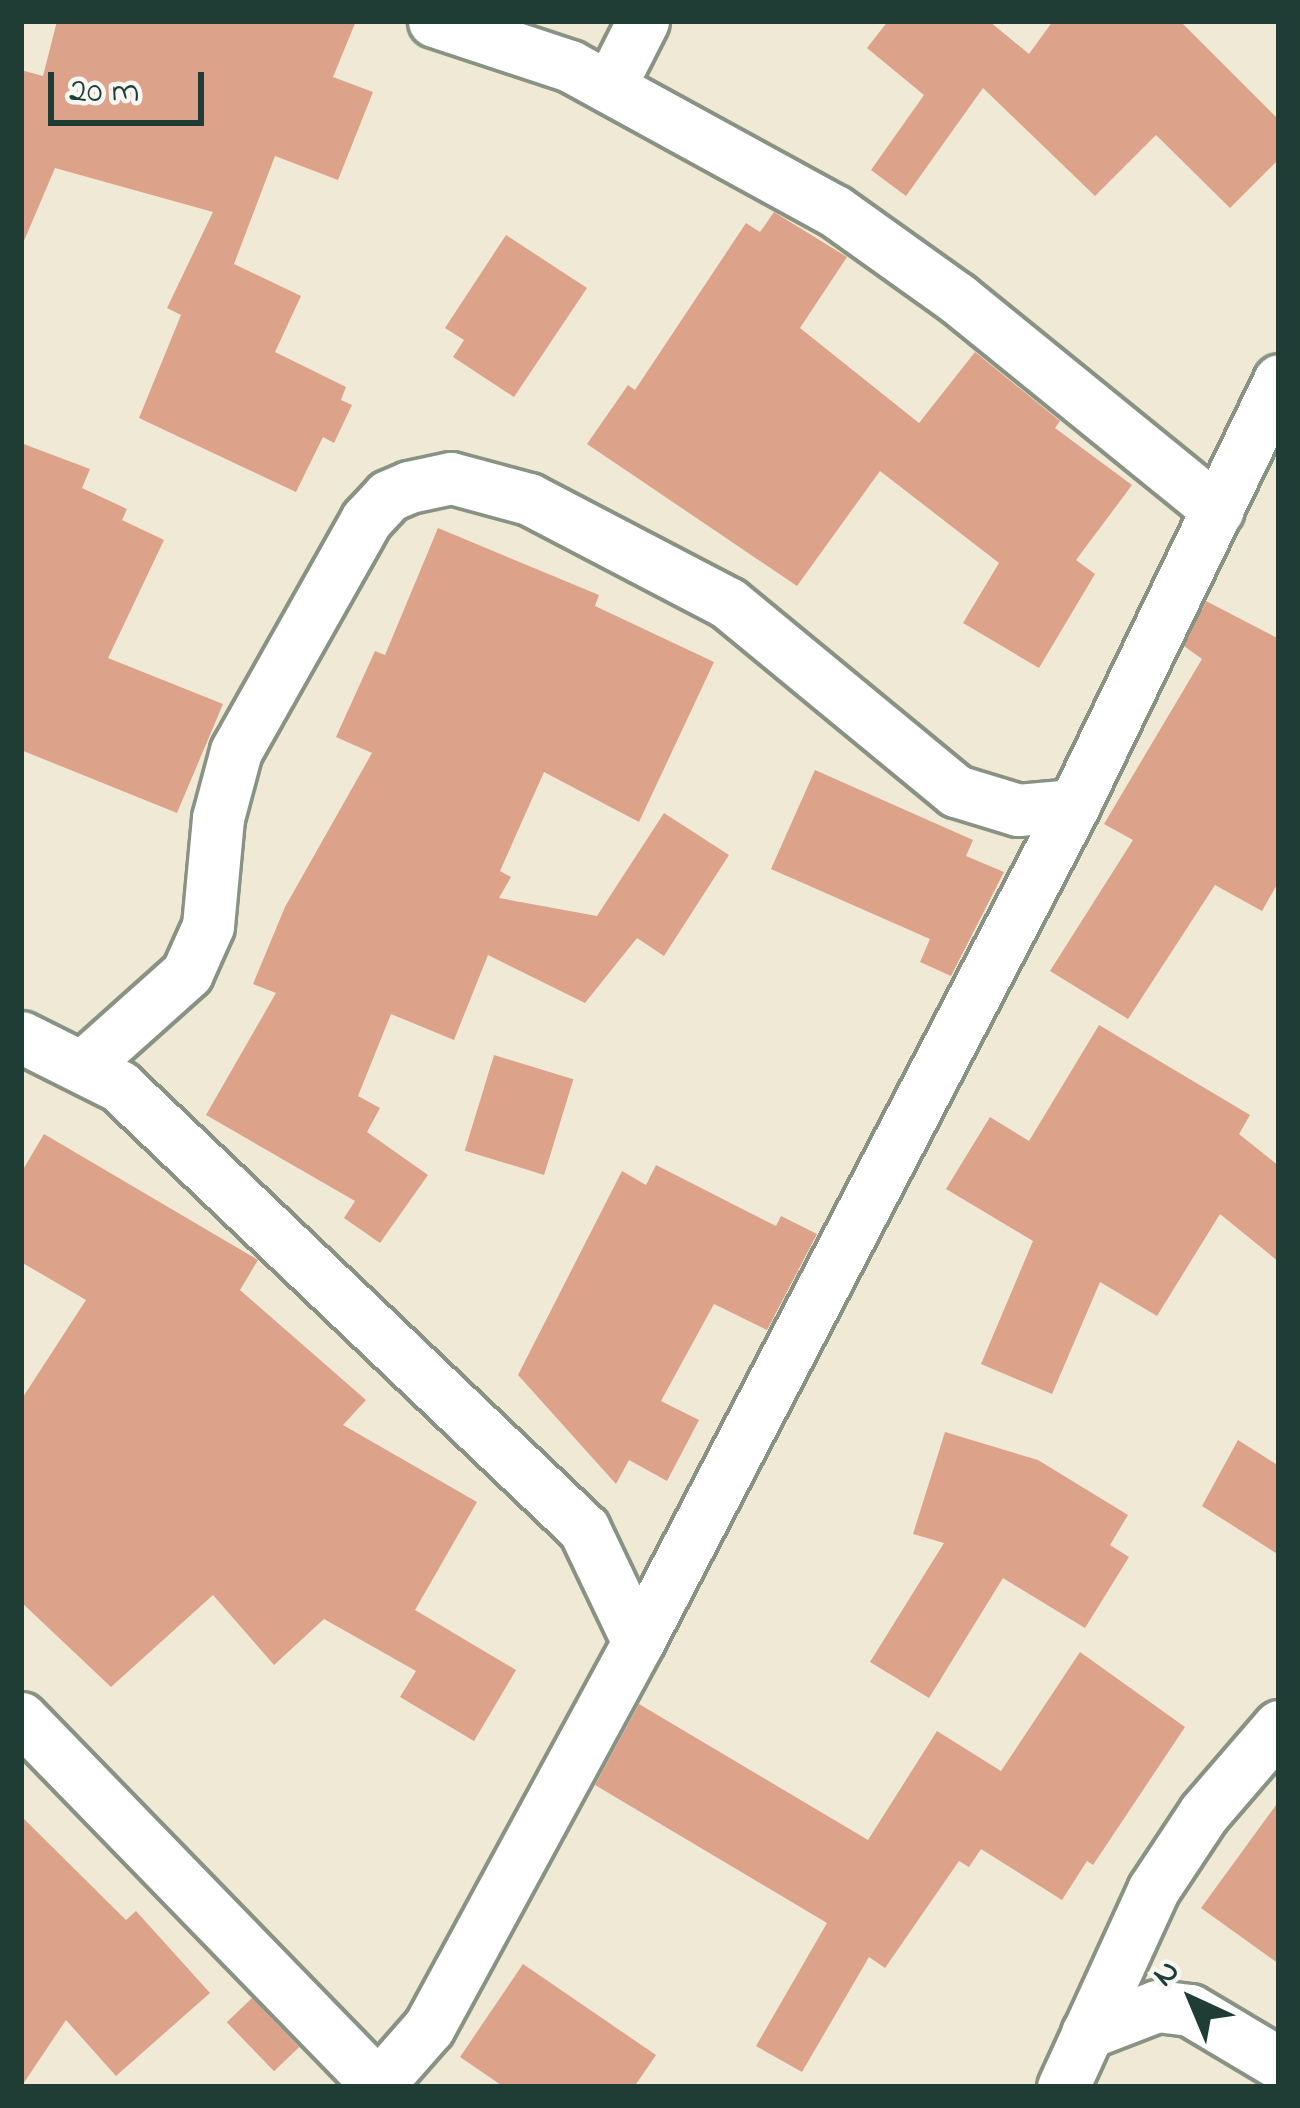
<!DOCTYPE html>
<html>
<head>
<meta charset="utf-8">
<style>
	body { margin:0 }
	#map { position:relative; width:1300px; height:2108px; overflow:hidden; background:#f0e9d5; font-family:"Indie Flower",sans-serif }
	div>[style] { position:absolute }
	.building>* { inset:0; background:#dda38a; transform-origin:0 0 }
	.roads { filter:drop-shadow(3px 0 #889384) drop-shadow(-3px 0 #889384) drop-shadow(0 3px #889384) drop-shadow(0 -3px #889384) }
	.street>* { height:51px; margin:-25.5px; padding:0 25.5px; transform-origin:25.5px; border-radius:25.5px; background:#fff }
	span { translate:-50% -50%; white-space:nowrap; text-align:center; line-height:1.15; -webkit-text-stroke:10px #f6f6f2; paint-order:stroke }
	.frame { position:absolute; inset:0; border:24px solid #1f3d34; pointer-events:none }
	.north { position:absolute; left:1132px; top:1940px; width:120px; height:120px; -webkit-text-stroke:9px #f6f6f2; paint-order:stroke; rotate:316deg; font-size:33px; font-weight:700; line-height:48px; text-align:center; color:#1f3d34 }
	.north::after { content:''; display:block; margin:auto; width:42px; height:54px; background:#1f3d34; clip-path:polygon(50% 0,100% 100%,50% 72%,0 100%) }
	.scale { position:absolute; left:48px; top:72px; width:156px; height:54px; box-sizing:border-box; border:6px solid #1f3d34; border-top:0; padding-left:15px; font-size:36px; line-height:42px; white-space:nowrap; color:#1f3d34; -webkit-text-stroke:9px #f6f6f2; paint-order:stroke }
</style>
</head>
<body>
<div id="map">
	<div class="building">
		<i style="clip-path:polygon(57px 21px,356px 21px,333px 77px,373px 92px,338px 180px,275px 156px,234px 264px,301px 296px,275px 352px,346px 387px,341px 400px,352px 405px,334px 443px,323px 437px,296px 492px,139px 418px,181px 315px,167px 308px,213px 212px,55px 168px,21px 248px,21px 70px,43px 76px)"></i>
		<i style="clip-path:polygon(888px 21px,989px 21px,1029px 54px,1053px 21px,1180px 21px,1279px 120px,1279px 159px,1230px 208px,1156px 135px,1095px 196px,983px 88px,906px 196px,871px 170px,924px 95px,867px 48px)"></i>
		<i style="clip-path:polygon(774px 212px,847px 257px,800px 328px,919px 423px,975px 352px,1060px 421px,1055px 428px,1132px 485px,1076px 560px,1095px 574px,1039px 668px,963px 623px,999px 563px,880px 471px,797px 586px,587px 444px,628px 385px,635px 390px,746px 223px,760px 232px)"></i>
		<i style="clip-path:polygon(506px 235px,587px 288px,514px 397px,453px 357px,464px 340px,445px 328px)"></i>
		<i style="clip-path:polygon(21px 443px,90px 469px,82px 488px,127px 509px,122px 520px,164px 540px,108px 658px,223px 704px,177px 813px,21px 750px)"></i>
		<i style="clip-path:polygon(438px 528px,599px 595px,595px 606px,714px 662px,639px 822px,544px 772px,500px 871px,511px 877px,499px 898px,597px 916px,664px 813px,729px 855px,664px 956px,637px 938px,585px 1003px,488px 955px,454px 1040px,391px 1014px,358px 1096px,380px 1108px,367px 1132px,428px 1175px,380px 1243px,344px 1218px,355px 1201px,206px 1115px,276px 993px,253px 984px,285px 907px,372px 753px,336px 737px,375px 651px,385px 655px)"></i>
		<i style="clip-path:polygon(1206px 601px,1279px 639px,1279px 881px,1262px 911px,1215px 885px,1128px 1019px,1050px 971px,1133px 840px,1104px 824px,1202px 659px,1184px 646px)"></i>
		<i style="clip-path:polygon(815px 770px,973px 840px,966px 856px,1004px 872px,951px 976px,920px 962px,930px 939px,771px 869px)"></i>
		<i style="clip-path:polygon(1099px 1025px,1250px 1115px,1239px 1134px,1279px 1166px,1279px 1262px,1220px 1214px,1157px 1316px,1100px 1282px,1052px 1394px,981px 1364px,1033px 1241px,946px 1189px,990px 1117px,1029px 1141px)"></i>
		<i style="left:494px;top:1055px;width:83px;height:100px;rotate:17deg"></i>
		<i style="clip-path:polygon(44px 1134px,258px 1260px,240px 1290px,366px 1400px,343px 1425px,477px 1502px,415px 1610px,516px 1670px,474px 1741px,400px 1697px,416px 1671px,324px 1619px,274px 1665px,213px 1595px,111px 1687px,21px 1602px,21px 1400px,86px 1300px,21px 1262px,21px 1173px)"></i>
		<i style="clip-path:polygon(656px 1165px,776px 1226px,781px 1216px,817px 1234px,767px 1330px,714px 1304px,661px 1401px,699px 1420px,667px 1481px,629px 1460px,616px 1484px,518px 1375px,622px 1171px,646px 1185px)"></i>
		<i style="clip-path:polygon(945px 1432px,1038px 1460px,1128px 1515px,1110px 1545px,1129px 1557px,1085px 1628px,1003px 1578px,929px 1698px,870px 1662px,944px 1543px,913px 1534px)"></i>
		<i style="clip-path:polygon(1238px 1440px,1279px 1466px,1279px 1555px,1202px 1506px)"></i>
		<i style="clip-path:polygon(1080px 1652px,1185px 1727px,1093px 1865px,1087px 1861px,1062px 1900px,981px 1849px,969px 1867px,959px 1861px,885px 1968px,869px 1957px,802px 2072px,756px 2046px,827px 1923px,595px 1785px,639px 1704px,868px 1840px,937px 1731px,1001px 1771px)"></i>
		<i style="clip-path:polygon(1279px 1801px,1279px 1964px,1201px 1908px)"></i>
		<i style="clip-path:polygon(21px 1816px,126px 1920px,136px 1911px,210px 1993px,116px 2076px,66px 2020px,21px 2087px)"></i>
		<i style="clip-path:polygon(523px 1964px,656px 2055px,634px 2087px,504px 2087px,460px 2057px)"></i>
		<i style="left:252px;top:1998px;width:68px;height:35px;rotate:46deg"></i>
	</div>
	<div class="roads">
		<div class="street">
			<i style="left:434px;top:21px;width:143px;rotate:18.3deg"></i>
			<i style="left:570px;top:66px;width:302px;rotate:28.7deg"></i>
			<i style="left:835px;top:211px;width:150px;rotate:35.5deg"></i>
			<i style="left:957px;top:298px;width:336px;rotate:39.1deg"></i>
			<i style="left:610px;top:86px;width:73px;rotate:-63.1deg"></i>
			<i style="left:21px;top:1037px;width:110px;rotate:26.6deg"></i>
			<i style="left:119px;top:1086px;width:642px;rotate:43.61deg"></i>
			<i style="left:584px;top:1529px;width:125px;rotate:64.5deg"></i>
			<i style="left:82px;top:1067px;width:141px;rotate:-41.8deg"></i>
			<i style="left:187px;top:973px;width:51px;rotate:-65.9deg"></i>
			<i style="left:208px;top:926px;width:108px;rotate:-84.7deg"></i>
			<i style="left:218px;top:818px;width:69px;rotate:-75deg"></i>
			<i style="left:236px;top:751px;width:265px;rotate:-60.6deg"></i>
			<i style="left:366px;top:520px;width:33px;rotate:-47deg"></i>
			<i style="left:388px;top:496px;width:23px;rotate:-23deg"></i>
			<i style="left:409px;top:487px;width:43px;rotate:-12.1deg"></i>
			<i style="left:451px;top:478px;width:81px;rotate:15.1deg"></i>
			<i style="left:529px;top:499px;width:225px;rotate:27.6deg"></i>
			<i style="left:728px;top:603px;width:296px;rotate:39.5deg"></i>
			<i style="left:956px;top:791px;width:65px;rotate:17deg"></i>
			<i style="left:1018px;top:810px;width:56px;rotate:-5.1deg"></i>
			<i style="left:21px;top:1718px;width:515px;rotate:45.79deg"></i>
			<i style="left:1087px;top:2033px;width:75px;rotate:-21.1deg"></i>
			<i style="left:1157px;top:2006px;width:33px;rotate:7deg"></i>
			<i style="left:1190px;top:2010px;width:104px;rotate:30.8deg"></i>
			<i style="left:378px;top:2085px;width:77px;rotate:-48.7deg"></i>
			<i style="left:429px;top:2027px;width:438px;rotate:-61.5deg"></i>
			<i style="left:638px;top:1642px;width:944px;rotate:-62.48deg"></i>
			<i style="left:1074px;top:805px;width:472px;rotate:-64.2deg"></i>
			<i style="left:1063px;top:2087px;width:217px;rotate:-65.4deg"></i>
			<i style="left:1153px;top:1890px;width:92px;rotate:-56.5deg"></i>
			<i style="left:1204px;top:1813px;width:115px;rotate:-49.2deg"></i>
		</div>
	</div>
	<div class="frame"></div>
	<div class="north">N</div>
	<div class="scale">20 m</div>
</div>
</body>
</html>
